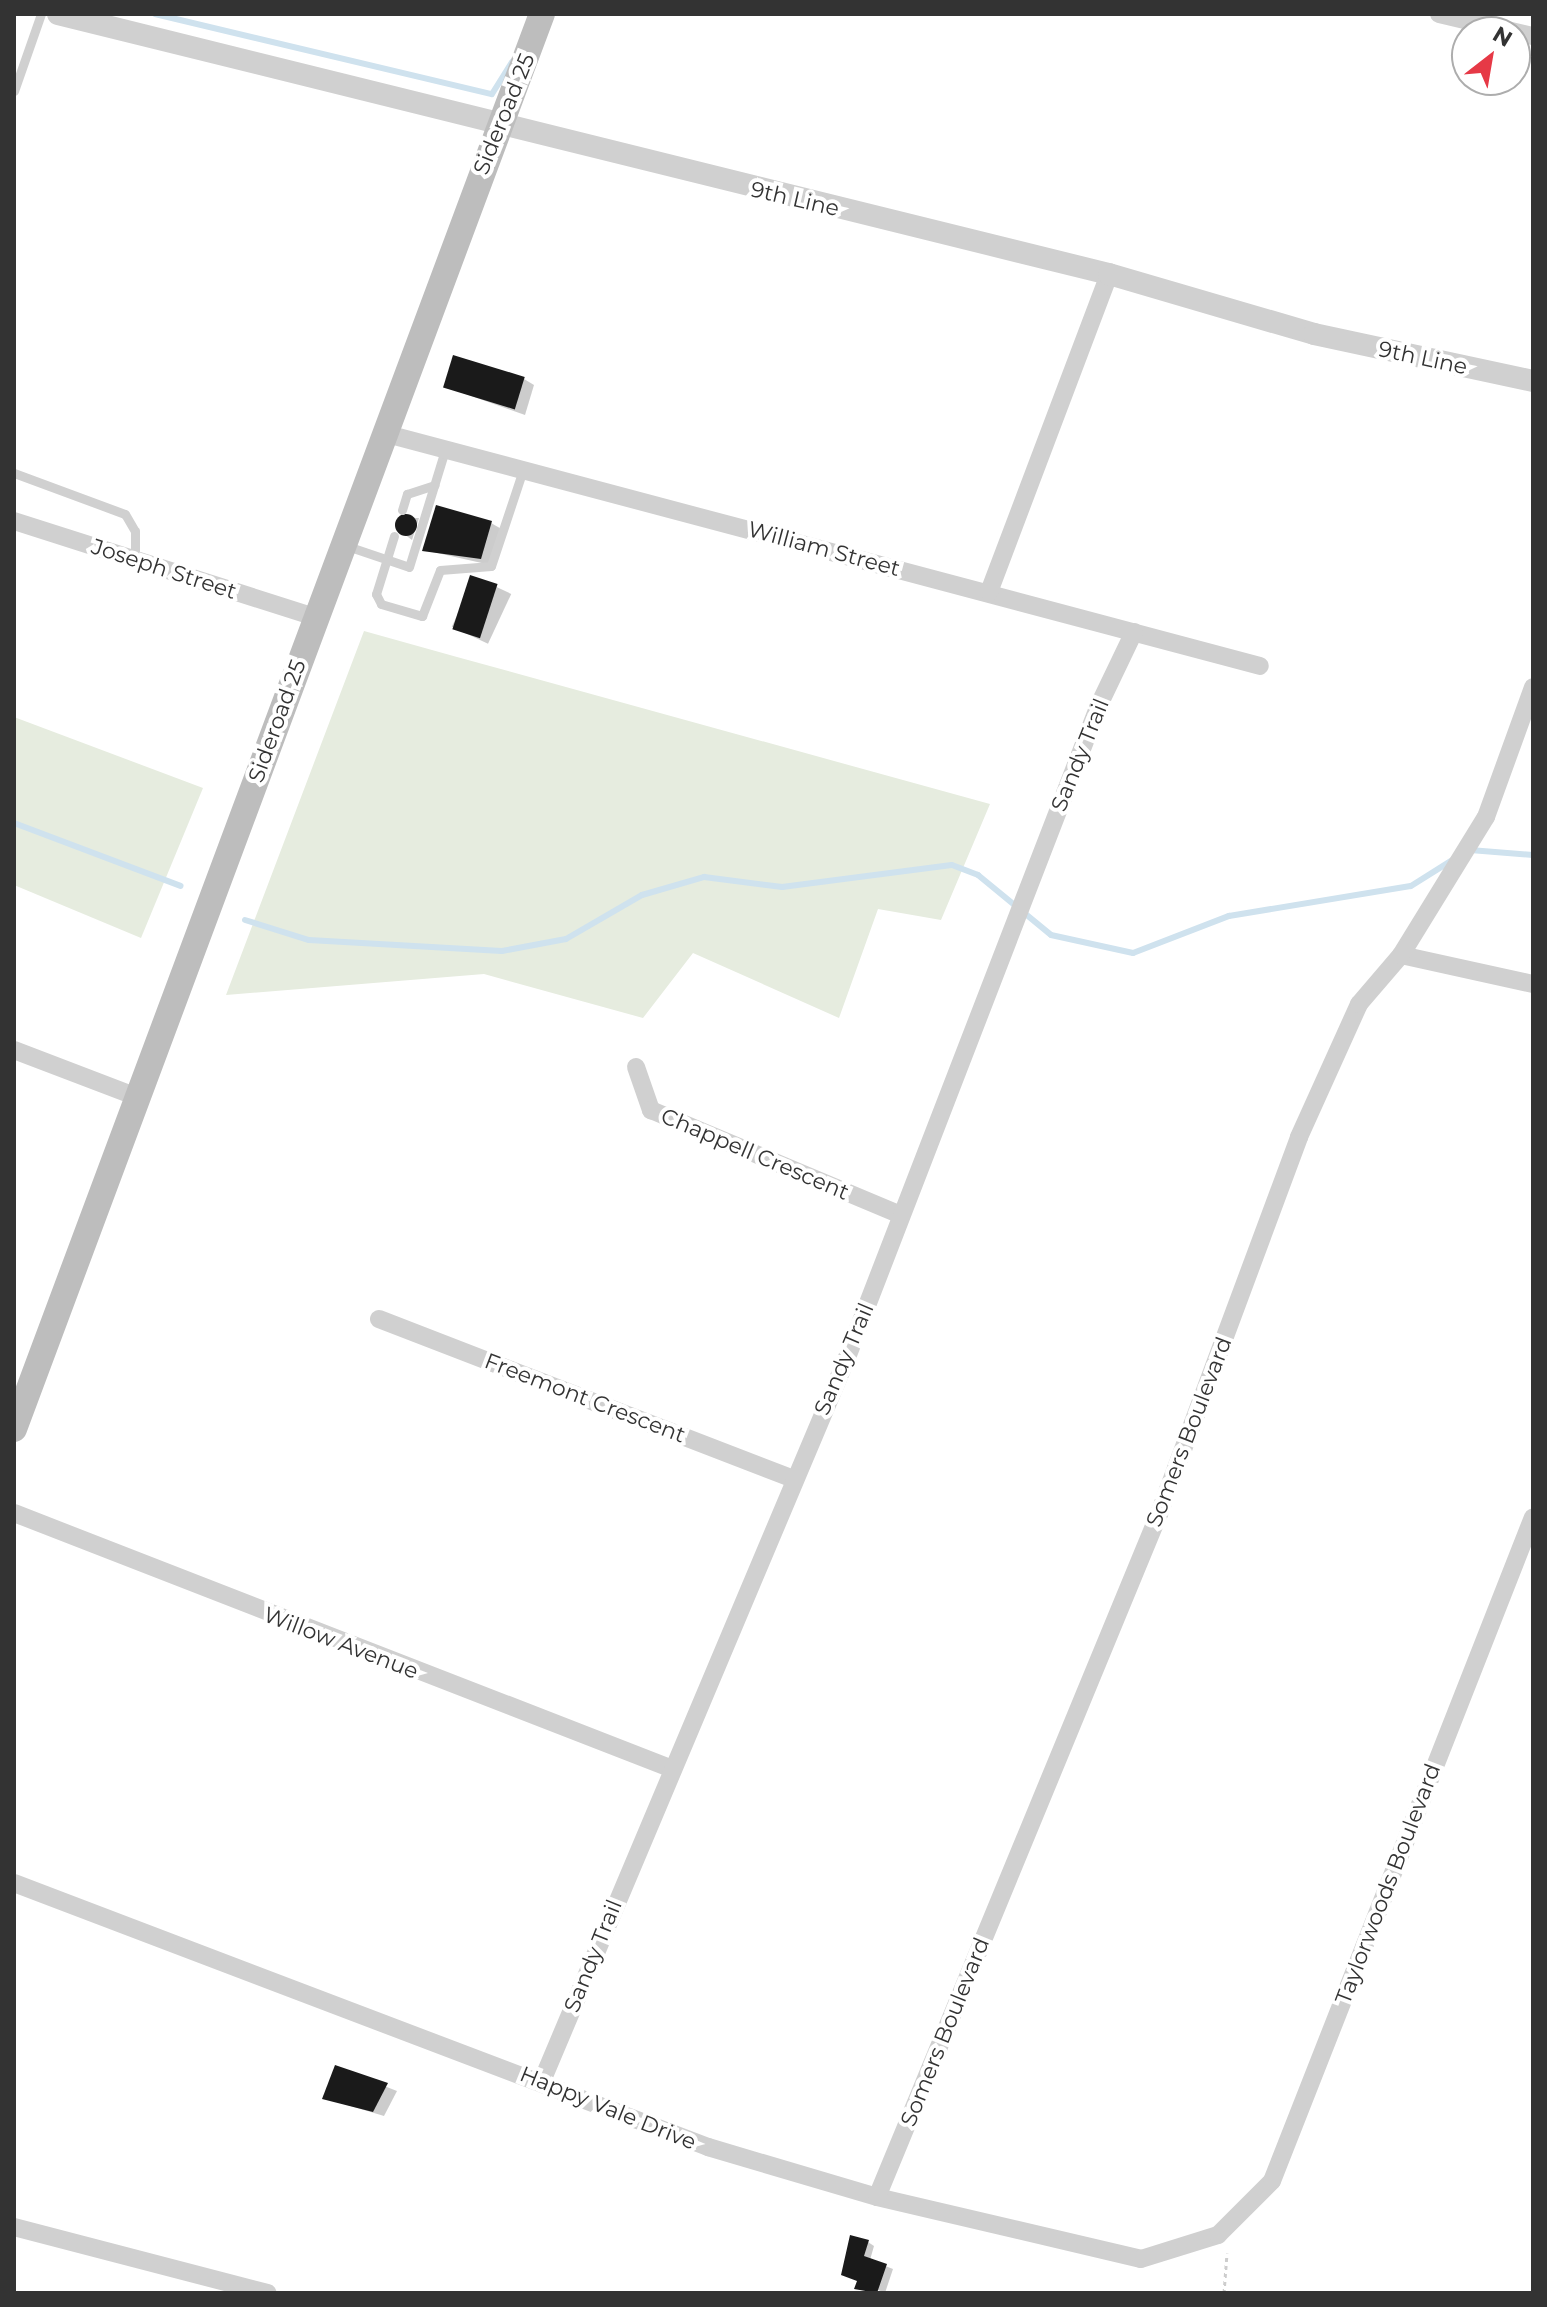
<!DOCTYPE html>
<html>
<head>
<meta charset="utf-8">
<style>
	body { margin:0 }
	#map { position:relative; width:1547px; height:2307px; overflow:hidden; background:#fff; font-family:Montserrat,sans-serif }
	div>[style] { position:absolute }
	.green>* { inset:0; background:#e6ecdf }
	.shadow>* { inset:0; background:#0003; transform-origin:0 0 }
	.stream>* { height:6px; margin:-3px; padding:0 3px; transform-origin:3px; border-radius:3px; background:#cfe2ee }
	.building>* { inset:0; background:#1a1a1a; transform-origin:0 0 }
	.round { border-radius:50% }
	.path>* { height:3px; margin-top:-1.5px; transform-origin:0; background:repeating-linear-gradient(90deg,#cdcdcd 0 4px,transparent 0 8px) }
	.service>* { height:9px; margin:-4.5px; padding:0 4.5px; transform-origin:4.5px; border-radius:4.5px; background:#d0d0d0 }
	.minor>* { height:18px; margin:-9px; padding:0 9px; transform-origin:9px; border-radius:9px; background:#d0d0d0 }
	.tertiary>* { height:22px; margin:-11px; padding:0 11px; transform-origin:11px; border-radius:11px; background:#d0d0d0 }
	.secondary>* { height:26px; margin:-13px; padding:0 13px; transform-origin:13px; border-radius:13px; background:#bdbdbd }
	span { translate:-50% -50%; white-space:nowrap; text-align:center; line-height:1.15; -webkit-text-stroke:8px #fff; paint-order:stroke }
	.street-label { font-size:22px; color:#333 }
	.frame { position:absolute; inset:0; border:16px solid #333; pointer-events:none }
	.north { position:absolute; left:1451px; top:16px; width:80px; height:80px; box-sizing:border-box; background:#fff; border:2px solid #adadad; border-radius:50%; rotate:31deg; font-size:22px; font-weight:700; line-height:32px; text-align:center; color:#333 }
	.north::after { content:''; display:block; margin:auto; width:28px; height:36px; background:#e63946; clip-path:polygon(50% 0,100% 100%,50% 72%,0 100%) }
</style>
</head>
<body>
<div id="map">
	<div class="green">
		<i style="clip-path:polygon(364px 631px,457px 657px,990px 804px,941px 920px,878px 909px,839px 1018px,693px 953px,643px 1018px,484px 974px,226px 995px)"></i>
		<i style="clip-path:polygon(14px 717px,203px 788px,141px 938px,14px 885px)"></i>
	</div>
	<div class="shadow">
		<i style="clip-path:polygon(524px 379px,534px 385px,525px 415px,446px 387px)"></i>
		<i style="clip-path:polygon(399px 518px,419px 518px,412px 540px,396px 528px)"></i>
		<i style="clip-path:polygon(491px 523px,505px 531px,495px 566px,424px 550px)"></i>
		<i style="left:475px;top:577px;width:40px;height:55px;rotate:25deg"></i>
		<i style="clip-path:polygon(336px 2067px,397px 2091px,384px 2116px,324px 2098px)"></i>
		<i style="clip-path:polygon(868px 2242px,874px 2246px,870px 2260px,893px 2269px,885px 2293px,843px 2274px)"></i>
	</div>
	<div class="stream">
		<i style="left:155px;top:14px;width:346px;rotate:13.4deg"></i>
		<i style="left:492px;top:94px;width:38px;rotate:-58deg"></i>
		<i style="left:14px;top:823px;width:178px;rotate:20.7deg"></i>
		<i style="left:1470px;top:850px;width:63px;rotate:4.5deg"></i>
		<i style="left:245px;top:920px;width:67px;rotate:17.4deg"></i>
		<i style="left:309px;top:940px;width:193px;rotate:3.3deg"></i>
		<i style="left:502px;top:951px;width:65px;rotate:-10.6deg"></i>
		<i style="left:566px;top:939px;width:88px;rotate:-30.1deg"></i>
		<i style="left:642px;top:895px;width:65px;rotate:-16.2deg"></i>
		<i style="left:704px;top:877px;width:79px;rotate:7.3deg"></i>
		<i style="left:782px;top:887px;width:171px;rotate:-7.4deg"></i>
		<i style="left:952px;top:865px;width:28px;rotate:21deg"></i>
		<i style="left:978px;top:875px;width:94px;rotate:39.4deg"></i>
		<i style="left:1051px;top:935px;width:84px;rotate:12.4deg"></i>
		<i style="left:1133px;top:953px;width:103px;rotate:-21.1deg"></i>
		<i style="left:1229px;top:916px;width:184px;rotate:-9.4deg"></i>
		<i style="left:1411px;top:886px;width:51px;rotate:-32.1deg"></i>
	</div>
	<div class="building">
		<i style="left:453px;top:355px;width:75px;height:34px;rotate:17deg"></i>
		<i style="clip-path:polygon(436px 505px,492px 521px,481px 559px,422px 551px)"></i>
		<i class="round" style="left:395px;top:514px;width:22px;height:22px"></i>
		<i style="left:470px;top:575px;width:29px;height:57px;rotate:18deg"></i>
		<i style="clip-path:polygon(335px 2065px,388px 2083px,373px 2112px,322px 2099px)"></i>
		<i style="clip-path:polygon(850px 2235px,869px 2240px,864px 2256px,887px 2264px,877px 2293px,854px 2289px,857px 2281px,841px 2275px)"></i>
	</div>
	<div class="path">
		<i style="left:1224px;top:2293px;width:40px;rotate:-85.7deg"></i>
	</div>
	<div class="service">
		<i style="left:14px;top:91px;width:82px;rotate:-70.7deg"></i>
		<i style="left:14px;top:473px;width:118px;rotate:20.3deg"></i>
		<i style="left:125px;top:514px;width:20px;rotate:60deg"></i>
		<i style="left:135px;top:531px;width:29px;rotate:90deg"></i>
		<i style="left:402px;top:510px;width:17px;rotate:-73deg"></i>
		<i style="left:407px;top:494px;width:29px;rotate:-18deg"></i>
		<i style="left:394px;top:536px;width:61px;rotate:107.2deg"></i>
		<i style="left:376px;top:594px;width:11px;rotate:63deg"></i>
		<i style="left:381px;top:604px;width:43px;rotate:16.3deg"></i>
		<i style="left:422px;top:616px;width:49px;rotate:-68.6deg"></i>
		<i style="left:440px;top:570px;width:51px;rotate:-4.5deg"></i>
		<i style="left:491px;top:566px;width:101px;rotate:-71.6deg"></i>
		<i style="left:347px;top:546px;width:65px;rotate:18.7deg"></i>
		<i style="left:409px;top:567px;width:122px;rotate:-72.9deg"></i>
	</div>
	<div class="minor">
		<i style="left:1439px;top:14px;width:97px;rotate:13.2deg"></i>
		<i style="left:387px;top:434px;width:903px;rotate:14.88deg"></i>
		<i style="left:14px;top:521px;width:315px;rotate:17.7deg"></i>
		<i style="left:989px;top:592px;width:340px;rotate:-69.3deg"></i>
		<i style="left:1401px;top:955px;width:135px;rotate:12.4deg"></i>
		<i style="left:14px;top:1050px;width:135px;rotate:20.9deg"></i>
		<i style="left:636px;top:1067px;width:46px;rotate:70.8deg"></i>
		<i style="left:651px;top:1110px;width:271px;rotate:22.8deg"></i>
		<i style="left:379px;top:1319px;width:442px;rotate:21.1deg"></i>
		<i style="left:14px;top:1513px;width:704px;rotate:21.24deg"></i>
		<i style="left:14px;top:1883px;width:743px;rotate:20.83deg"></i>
		<i style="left:708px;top:2147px;width:176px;rotate:16.5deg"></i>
		<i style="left:877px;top:2197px;width:271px;rotate:13.2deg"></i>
		<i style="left:1141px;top:2259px;width:81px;rotate:-17.3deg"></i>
		<i style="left:1218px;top:2235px;width:76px;rotate:-45deg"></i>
		<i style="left:1272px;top:2181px;width:713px;rotate:-68.54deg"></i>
		<i style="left:542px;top:2081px;width:782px;rotate:-67.14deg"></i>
		<i style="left:846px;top:1360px;width:702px;rotate:-68.88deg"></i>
		<i style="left:1099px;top:705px;width:81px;rotate:-64.4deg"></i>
		<i style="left:877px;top:2197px;width:739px;rotate:-67.57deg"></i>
		<i style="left:1159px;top:1514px;width:402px;rotate:-69.6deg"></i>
		<i style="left:1299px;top:1137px;width:146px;rotate:-65.7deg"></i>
		<i style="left:1359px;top:1004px;width:65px;rotate:-49.4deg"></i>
		<i style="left:1401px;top:955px;width:162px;rotate:-58.4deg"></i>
		<i style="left:1486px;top:817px;width:138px;rotate:-70.1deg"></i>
		<i style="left:14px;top:2227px;width:262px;rotate:14.6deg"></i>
	</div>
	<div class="tertiary">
		<i style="left:58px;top:14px;width:1083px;rotate:13.9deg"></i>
		<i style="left:1109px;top:274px;width:214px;rotate:16.3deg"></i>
		<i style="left:1314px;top:334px;width:224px;rotate:12.1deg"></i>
	</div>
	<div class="secondary">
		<i style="left:14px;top:1429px;width:1510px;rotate:-69.54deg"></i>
	</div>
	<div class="street-label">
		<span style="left:504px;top:114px;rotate:-68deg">Sideroad 25</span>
		<span style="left:795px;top:199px;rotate:13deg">9th Line</span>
		<span style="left:1423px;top:358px;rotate:12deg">9th Line</span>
		<span style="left:824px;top:549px;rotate:15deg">William Street</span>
		<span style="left:164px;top:569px;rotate:18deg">Joseph Street</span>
		<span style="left:277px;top:721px;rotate:-70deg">Sideroad 25</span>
		<span style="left:1080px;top:755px;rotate:-68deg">Sandy Trail</span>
		<span style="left:755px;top:1154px;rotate:23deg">Chappell Crescent</span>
		<span style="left:844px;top:1359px;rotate:-67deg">Sandy Trail</span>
		<span style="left:585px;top:1398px;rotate:21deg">Freemont Crescent</span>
		<span style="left:1189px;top:1432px;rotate:-69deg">Somers Boulevard</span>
		<span style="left:341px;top:1643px;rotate:21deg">Willow Avenue</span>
		<span style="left:1388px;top:1884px;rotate:-69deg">Taylorwoods Boulevard</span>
		<span style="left:593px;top:1956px;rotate:-68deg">Sandy Trail</span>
		<span style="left:945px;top:2032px;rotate:-68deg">Somers Boulevard</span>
		<span style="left:608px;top:2108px;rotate:22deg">Happy Vale Drive</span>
	</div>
	<div class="frame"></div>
	<div class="north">N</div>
</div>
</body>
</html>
